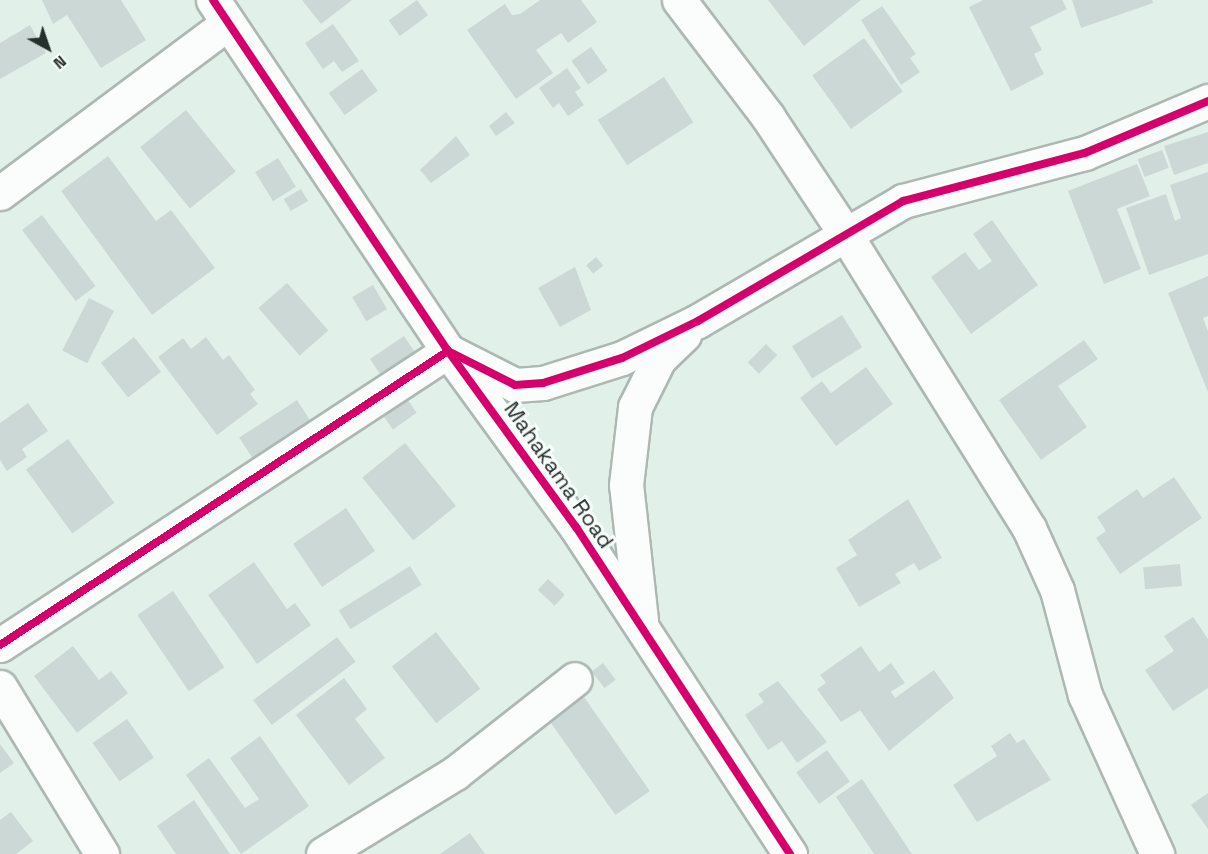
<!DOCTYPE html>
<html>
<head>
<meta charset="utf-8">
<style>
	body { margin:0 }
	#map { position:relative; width:1208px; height:854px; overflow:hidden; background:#e2f0ea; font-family:"Space Grotesk",sans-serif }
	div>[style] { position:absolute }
	.building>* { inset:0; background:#ccd8d6; transform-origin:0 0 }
	.roads { filter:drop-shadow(2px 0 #adb8b3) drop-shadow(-2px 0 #adb8b3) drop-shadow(0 2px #adb8b3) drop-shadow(0 -2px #adb8b3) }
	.minor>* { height:33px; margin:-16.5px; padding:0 16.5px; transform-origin:16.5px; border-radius:16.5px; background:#fbfdfc }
	.cycleway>* { height:8px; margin:-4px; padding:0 4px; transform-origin:4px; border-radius:4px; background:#d6006c }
	span { translate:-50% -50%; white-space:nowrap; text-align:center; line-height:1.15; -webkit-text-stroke:6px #f8fefc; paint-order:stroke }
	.street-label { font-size:22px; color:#252f2b }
	.north { position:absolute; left:18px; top:18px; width:60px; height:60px; -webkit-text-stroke:4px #f8fefc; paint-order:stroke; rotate:140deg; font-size:16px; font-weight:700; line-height:24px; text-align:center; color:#252f2b }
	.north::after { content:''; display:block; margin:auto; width:21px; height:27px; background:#252f2b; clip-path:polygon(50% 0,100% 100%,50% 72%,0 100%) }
</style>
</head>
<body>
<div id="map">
	<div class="building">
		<i style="clip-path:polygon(42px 0,121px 0,146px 40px,101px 68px,67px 15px,53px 24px)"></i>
		<i style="clip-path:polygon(302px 0,352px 0,321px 24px)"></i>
		<i style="left:417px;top:0;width:19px;height:35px;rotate:54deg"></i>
		<i style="clip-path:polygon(540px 0,581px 0,597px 22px,568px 43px,561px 33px,536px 50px,553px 73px,516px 99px,467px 30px,505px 4px,512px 15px,520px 14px)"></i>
		<i style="clip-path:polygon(768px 0,861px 0,804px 46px)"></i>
		<i style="clip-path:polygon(983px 0,1062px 0,1067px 9px,1030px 27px,1042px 50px,1034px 54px,1044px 74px,1011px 91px,969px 7px)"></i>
		<i style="clip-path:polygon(1072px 0,1152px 0,1153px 3px,1081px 28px)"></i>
		<i style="clip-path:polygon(882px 6px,916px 54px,910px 58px,920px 72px,901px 85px,861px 20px)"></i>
		<i style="clip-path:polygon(333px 24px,359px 61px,342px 72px,334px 61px,323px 69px,305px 43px)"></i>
		<i style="clip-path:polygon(30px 25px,46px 53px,0 79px,0 43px)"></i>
		<i style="left:864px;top:38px;width:66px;height:64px;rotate:54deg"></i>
		<i style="left:591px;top:47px;width:29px;height:24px;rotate:55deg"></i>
		<i style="clip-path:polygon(567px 68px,581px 88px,575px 92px,584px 105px,568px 116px,559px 103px,553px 108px,539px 88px)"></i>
		<i style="left:362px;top:69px;width:27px;height:41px;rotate:54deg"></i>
		<i style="left:664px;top:77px;width:54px;height:79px;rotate:57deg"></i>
		<i style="left:186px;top:110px;width:79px;height:59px;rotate:51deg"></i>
		<i style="clip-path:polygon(506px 112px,515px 123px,496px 136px,489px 126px)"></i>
		<i style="clip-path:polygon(1208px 132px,1208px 163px,1174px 175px,1164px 146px)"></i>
		<i style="clip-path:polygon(456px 136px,470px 155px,431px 183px,420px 170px)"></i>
		<i style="left:1162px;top:150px;width:19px;height:26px;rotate:69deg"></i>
		<i style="clip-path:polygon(108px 156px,156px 221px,171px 210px,215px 268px,152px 315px,61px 191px)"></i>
		<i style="left:278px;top:158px;width:34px;height:27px;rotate:58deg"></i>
		<i style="clip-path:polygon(1137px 164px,1150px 196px,1117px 209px,1141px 269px,1104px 284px,1068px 191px)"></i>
		<i style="clip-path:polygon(1208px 172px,1208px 254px,1149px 275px,1126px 208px,1166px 194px,1175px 221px,1181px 218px,1170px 185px)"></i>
		<i style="left:301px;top:189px;width:14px;height:20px;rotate:60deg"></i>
		<i style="left:42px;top:215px;width:89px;height:25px;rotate:53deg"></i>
		<i style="clip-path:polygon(992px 220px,1038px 285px,971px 334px,931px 277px,965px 252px,979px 270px,992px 261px,973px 234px)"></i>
		<i style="left:596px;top:257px;width:11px;height:13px;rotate:49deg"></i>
		<i style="clip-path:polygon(575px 267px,591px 310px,560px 327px,538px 288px)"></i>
		<i style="clip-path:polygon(1208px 276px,1208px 316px,1203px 318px,1208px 331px,1208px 392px,1168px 293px)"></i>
		<i style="left:287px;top:283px;width:63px;height:38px;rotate:49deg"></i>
		<i style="left:373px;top:285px;width:28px;height:24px;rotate:60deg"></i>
		<i style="left:89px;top:298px;width:28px;height:59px;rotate:27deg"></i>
		<i style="left:842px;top:315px;width:38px;height:59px;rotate:58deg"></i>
		<i style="left:404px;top:336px;width:23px;height:41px;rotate:56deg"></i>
		<i style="left:134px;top:337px;width:44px;height:42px;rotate:52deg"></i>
		<i style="clip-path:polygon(206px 337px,223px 360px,229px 355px,255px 390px,250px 394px,258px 404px,217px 435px,158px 357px,183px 338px,191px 349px)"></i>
		<i style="clip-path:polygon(1084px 340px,1098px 359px,1058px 386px,1087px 427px,1041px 460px,999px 400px)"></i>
		<i style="left:766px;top:344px;width:16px;height:26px;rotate:45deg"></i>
		<i style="clip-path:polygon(866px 367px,893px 404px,836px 446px,800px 398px,822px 381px,831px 393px)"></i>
		<i style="left:400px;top:389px;width:29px;height:29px;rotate:55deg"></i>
		<i style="left:297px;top:400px;width:30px;height:69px;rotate:57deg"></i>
		<i style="clip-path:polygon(28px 403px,48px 431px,22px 449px,27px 457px,7px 471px,0 460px,0 423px)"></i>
		<i style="left:68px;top:439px;width:79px;height:52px;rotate:54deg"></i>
		<i style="left:405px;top:443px;width:81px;height:55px;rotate:51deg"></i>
		<i style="clip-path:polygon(1174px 477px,1202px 518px,1120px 574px,1096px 538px,1106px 531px,1097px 517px,1137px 489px,1143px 498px)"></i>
		<i style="clip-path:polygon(908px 499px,942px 558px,919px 571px,914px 563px,895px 574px,901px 583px,859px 607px,836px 568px,857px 555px,848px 540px)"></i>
		<i style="left:346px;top:508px;width:52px;height:64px;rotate:56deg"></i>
		<i style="clip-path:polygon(254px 562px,287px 609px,295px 603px,311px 625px,257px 664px,208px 595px)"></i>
		<i style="left:1180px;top:564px;width:22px;height:37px;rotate:85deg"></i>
		<i style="left:410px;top:566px;width:22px;height:84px;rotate:58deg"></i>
		<i style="left:548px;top:579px;width:23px;height:15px;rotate:43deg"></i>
		<i style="left:173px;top:591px;width:92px;height:43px;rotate:56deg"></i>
		<i style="clip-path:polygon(1193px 617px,1208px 639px,1208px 688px,1173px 711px,1145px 670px,1174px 651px,1164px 636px)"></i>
		<i style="left:436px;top:632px;width:72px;height:56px;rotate:52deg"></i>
		<i style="left:337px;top:637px;width:31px;height:105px;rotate:53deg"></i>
		<i style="clip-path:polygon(73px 646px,99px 680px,111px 671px,128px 693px,77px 733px,34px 676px)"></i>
		<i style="clip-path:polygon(861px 646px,879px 672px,891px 663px,905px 683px,841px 722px,817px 689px,826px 683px,820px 675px)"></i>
		<i style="left:603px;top:663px;width:21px;height:14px;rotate:53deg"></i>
		<i style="clip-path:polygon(934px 670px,954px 698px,889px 751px,860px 710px,889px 689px,895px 698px)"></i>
		<i style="clip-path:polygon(344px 678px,367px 709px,355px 719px,385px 758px,349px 785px,296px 715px)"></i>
		<i style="clip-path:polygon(778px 681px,827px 742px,797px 763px,782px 741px,768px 750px,745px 715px,764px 702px,758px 694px)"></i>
		<i style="left:577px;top:687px;width:127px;height:42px;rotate:55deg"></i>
		<i style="left:127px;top:719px;width:47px;height:42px;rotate:55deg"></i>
		<i style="clip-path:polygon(1010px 733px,1017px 743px,1024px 739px,1051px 780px,977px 822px,953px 785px,997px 756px,991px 746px)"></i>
		<i style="clip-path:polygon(260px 736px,309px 806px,241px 854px,186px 775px,209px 758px,245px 808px,259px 799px,230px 758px)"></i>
		<i style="clip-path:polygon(0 744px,14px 763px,0 773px)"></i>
		<i style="left:827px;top:750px;width:39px;height:38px;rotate:54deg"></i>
		<i style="clip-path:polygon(862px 779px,912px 854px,874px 854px,836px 797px)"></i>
		<i style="clip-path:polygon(1208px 793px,1208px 829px,1191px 805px)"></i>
		<i style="clip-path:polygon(194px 800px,230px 854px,176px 854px,157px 826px)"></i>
		<i style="clip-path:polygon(11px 812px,33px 841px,16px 854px,0 854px,0 820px)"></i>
		<i style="clip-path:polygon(470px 833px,485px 854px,440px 854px)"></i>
	</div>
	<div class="roads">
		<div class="minor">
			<i style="left:213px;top:0;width:422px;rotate:56.2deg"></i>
			<i style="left:448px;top:351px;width:218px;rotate:54deg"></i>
			<i style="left:576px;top:527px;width:391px;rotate:56.8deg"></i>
			<i style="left:679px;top:0;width:147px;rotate:52.7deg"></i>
			<i style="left:768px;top:117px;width:138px;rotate:56.5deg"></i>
			<i style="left:844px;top:232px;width:349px;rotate:58deg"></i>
			<i style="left:1029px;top:528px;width:68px;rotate:65.7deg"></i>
			<i style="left:1057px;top:590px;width:109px;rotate:75.1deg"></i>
			<i style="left:1085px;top:695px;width:175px;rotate:65.6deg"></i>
			<i style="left:0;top:193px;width:283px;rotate:-36.7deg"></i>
			<i style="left:641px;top:620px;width:136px;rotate:-96.3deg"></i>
			<i style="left:626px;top:485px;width:79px;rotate:-83.4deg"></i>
			<i style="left:635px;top:407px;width:54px;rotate:-63.4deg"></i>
			<i style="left:659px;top:359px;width:35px;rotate:-44deg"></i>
			<i style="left:0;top:645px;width:536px;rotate:-33.27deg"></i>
			<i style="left:448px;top:351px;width:75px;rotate:26.9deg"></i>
			<i style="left:515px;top:385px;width:28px;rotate:-4deg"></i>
			<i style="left:543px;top:383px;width:83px;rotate:-17.6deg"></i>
			<i style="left:622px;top:358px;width:85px;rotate:-26deg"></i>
			<i style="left:698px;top:321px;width:238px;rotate:-30.3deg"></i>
			<i style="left:903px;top:201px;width:188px;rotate:-14.8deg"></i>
			<i style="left:1085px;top:153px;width:134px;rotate:-22.9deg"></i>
			<i style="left:0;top:687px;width:196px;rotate:58.6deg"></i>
			<i style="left:323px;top:854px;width:155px;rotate:-31.5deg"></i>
			<i style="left:455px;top:773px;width:152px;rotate:-38.1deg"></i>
		</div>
	</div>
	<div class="cycleway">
		<i style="left:213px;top:0;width:422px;rotate:56.2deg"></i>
		<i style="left:448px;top:351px;width:218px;rotate:54deg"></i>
		<i style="left:576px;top:527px;width:391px;rotate:56.8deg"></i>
		<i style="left:0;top:645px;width:536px;rotate:-33.27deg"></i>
		<i style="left:448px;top:351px;width:75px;rotate:26.9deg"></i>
		<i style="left:515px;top:385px;width:28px;rotate:-4deg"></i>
		<i style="left:543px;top:383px;width:83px;rotate:-17.6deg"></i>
		<i style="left:622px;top:358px;width:85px;rotate:-26deg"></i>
		<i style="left:698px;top:321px;width:238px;rotate:-30.3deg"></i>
		<i style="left:903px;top:201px;width:188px;rotate:-14.8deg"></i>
		<i style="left:1085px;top:153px;width:134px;rotate:-22.9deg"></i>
	</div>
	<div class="street-label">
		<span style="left:559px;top:475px;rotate:55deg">Mahakama Road</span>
	</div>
	<div class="north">N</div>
</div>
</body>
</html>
